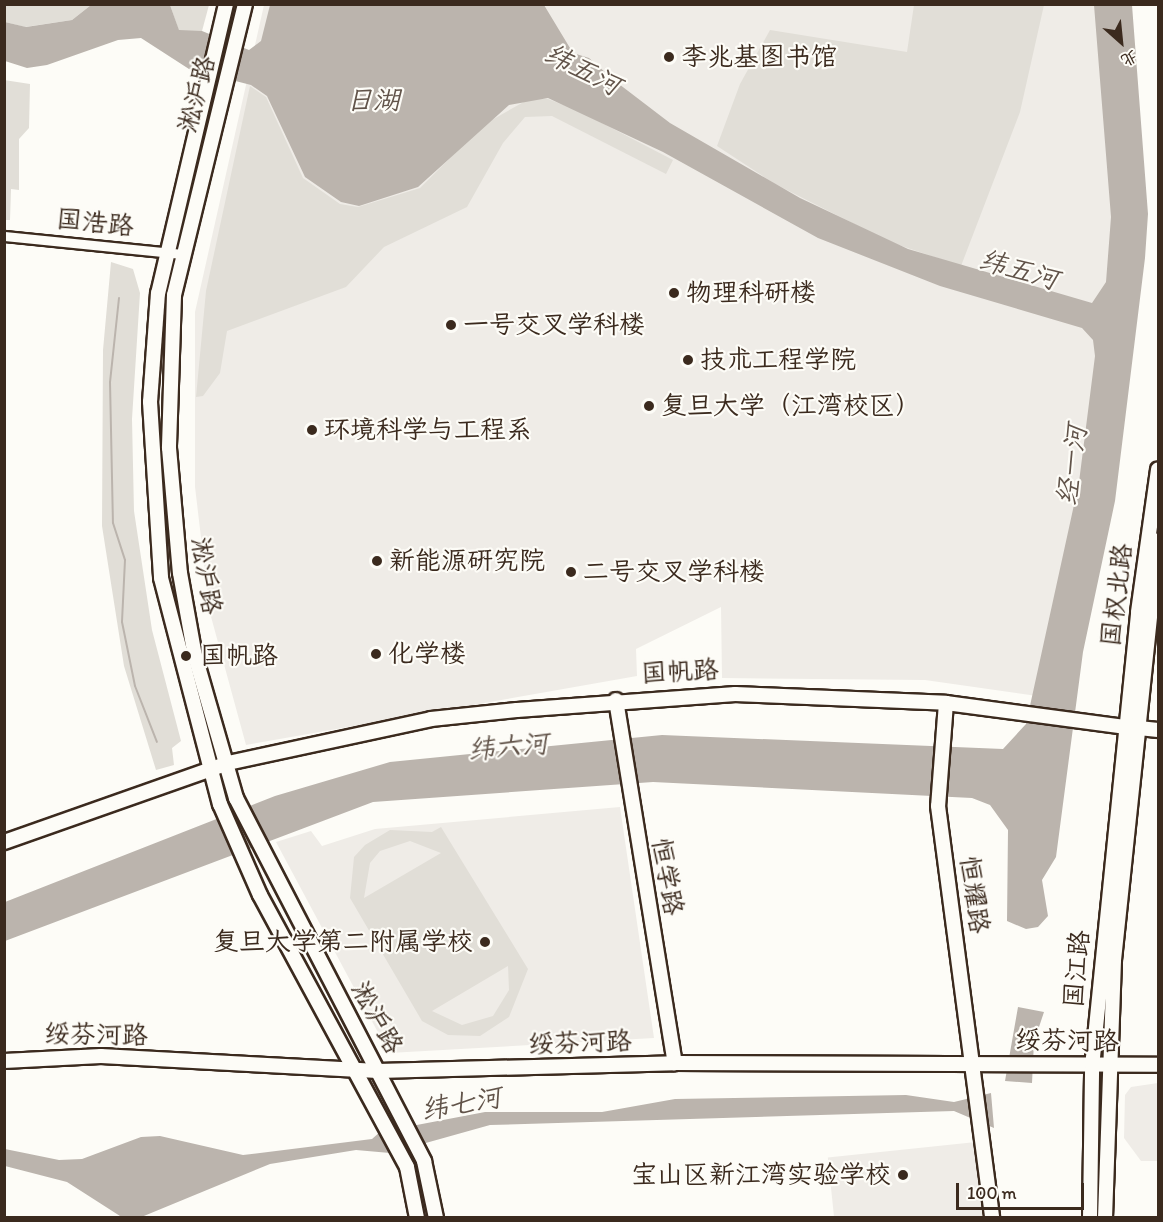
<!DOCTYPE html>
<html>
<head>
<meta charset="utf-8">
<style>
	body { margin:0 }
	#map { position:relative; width:1163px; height:1222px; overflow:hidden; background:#fdfcf7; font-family:Itim,"LXGW WenKai TC",sans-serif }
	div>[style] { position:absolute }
	.built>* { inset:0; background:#efece7; transform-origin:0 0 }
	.green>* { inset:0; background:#e1ded7 }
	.water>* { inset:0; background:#bbb4ad }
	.stream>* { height:2px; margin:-1px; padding:0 1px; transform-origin:1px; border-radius:1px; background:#bbb4ad }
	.roads { filter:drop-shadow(2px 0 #3b2a1e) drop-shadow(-2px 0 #3b2a1e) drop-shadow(0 2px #3b2a1e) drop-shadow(0 -2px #3b2a1e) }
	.street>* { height:9px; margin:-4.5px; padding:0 4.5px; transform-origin:4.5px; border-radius:4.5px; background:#fdfcf7 }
	.secondary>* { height:14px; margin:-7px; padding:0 7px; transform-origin:7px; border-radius:7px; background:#fdfcf7 }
	.dots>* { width:16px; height:16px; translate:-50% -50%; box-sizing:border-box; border:3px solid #fdfcf7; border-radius:50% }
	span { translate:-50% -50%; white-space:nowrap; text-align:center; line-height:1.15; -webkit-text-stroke:4.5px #fdfcf7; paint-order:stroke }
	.poi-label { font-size:26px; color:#3b2a1e }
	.left { translate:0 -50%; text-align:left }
	.right { translate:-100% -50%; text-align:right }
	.street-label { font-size:26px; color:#3b2a1e }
	.water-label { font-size:27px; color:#615349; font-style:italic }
	.frame { position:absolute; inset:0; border:6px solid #3b2a1e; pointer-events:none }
	.north { position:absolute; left:1091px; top:12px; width:60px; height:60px; -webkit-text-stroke:4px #fdfcf7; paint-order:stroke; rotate:153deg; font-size:16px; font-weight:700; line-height:24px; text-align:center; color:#3b2a1e }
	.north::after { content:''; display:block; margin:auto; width:21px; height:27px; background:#3b2a1e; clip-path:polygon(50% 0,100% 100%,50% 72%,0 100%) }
	.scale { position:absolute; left:956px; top:1183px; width:128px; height:27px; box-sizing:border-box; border:3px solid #3b2a1e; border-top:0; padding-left:8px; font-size:18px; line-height:21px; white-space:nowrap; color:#3b2a1e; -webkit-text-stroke:4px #fdfcf7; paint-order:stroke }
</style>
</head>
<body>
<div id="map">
	<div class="built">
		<i style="clip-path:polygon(264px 5px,1120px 5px,1122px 325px,1037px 696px,925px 680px,722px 678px,721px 607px,636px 649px,637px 676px,246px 745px,210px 613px,195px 487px,195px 312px)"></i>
		<i style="clip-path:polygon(620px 807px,654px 1038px,389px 1053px,276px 842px,311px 831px,322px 846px,375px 829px)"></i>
		<i style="clip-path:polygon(1158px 1083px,1158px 1161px,1141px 1161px,1124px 1138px,1125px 1095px,1131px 1087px)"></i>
		<i style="left:976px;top:1142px;width:75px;height:149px;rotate:84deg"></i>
	</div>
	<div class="green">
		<i style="clip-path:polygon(5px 5px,91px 5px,72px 20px,25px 27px,5px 22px)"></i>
		<i style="clip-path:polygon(170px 5px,209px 5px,202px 31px,179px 31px)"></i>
		<i style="clip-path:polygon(914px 5px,1044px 5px,1020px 112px,961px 266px,890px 242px,775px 184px,717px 146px,740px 84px,770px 30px,907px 52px)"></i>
		<i style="clip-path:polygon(4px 80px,30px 84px,29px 128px,19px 139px,19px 190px,11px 189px,10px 220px,5px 220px)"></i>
		<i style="clip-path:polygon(250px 86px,266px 97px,303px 178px,340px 204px,358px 207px,420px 188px,483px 125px,529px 99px,548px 99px,579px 111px,673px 160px,666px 174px,552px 116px,525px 117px,503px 143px,467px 207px,384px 247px,346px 287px,227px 331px,220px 373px,203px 396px,196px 397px,206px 291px)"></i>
		<i style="clip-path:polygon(111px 262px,133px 269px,140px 293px,132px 419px,134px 511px,152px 630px,181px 741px,172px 748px,174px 765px,156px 770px,124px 666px,102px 526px,103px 350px)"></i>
		<i style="clip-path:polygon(evenodd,441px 827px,528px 969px,509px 1017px,480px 1036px,448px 1035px,422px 1021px,350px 898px,354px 857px,365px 845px,390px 830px,432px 832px,441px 827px,410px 841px,441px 853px,364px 898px,370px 863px,380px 851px,410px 841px,441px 827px,508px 966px,509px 990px,493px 1016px,462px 1025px,432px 1011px,508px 966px)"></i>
	</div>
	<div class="water">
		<i style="clip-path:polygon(91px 5px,170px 5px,179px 30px,202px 31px,249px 50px,261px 41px,270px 5px,544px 5px,573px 53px,589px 58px,606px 73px,606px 81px,615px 81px,670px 123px,800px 198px,908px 249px,1092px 303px,1106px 282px,1111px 217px,1094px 5px,1132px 5px,1148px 214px,1145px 258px,1115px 501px,1083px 652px,1056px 857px,1042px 880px,1048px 916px,1038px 927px,1026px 929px,1007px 921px,1008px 830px,990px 805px,972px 798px,653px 782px,373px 802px,5px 941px,5px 902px,275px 796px,390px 762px,662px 735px,1003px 749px,1026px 724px,1079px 482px,1095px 356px,1093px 340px,1082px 328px,940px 286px,818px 238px,663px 152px,548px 98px,509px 105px,418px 187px,359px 206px,341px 202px,305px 177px,267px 96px,251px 85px,189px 69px,141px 38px,118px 40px,47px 65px,27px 68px,5px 61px,5px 22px,26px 27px,72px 20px)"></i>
		<i style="clip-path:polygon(1018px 1007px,1044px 1012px,1034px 1042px,1032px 1083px,1005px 1081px)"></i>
		<i style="clip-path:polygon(991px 1093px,994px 1128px,954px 1111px,490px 1125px,390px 1153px,356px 1150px,270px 1164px,139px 1218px,120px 1216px,67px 1182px,5px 1166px,5px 1149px,59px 1160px,82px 1159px,141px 1137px,160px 1136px,243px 1155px,372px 1139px,380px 1132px,485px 1112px,602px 1112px,675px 1099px,906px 1095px,954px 1102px)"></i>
	</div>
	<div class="stream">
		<i style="left:119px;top:298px;width:84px;rotate:96.1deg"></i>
		<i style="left:110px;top:382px;width:141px;rotate:88.8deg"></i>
		<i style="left:113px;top:523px;width:39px;rotate:72deg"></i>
		<i style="left:125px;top:560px;width:62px;rotate:92.8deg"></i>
		<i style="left:122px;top:622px;width:65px;rotate:78.5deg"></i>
		<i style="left:135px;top:686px;width:60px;rotate:68.6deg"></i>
	</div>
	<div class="roads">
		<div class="street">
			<i style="left:4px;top:236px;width:177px;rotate:5.8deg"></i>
		</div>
		<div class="secondary">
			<i style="left:226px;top:4px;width:297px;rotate:103.2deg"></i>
			<i style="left:158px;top:293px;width:109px;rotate:94.2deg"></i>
			<i style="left:150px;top:402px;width:176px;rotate:86.4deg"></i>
			<i style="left:161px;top:578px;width:234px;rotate:75.4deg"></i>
			<i style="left:220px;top:804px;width:99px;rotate:66.3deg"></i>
			<i style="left:260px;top:895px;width:309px;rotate:61.6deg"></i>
			<i style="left:407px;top:1167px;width:52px;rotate:78.9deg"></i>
			<i style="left:245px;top:4px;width:300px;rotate:103.7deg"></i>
			<i style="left:174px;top:295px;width:153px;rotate:91.9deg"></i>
			<i style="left:169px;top:448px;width:125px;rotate:85deg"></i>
			<i style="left:180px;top:573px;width:84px;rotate:79.8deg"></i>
			<i style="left:195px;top:656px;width:148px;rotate:73.9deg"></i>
			<i style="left:236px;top:798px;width:409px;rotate:62.6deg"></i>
			<i style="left:424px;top:1161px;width:58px;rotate:78.1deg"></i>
			<i style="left:616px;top:700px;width:368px;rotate:80.8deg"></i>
			<i style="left:946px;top:703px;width:103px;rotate:94.4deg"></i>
			<i style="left:938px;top:806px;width:416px;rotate:82.5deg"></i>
			<i style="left:1139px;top:728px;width:19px;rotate:6deg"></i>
			<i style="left:4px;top:842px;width:238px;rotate:-19.4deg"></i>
			<i style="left:228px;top:763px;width:208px;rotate:-12.2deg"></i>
			<i style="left:431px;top:719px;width:86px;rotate:-6deg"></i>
			<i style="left:517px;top:710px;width:219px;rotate:-4.2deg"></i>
			<i style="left:735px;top:694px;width:211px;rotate:2.4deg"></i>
			<i style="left:946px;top:703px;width:182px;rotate:7.6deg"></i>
			<i style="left:4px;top:1061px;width:97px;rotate:-3deg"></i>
			<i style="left:101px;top:1056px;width:277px;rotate:3.1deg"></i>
			<i style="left:378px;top:1071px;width:297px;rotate:-1.5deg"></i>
			<i style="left:675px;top:1063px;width:483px;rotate:0.2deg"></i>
			<i style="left:1090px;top:1218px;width:151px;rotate:-89.2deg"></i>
			<i style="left:1092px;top:1067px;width:457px;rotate:-84.2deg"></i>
			<i style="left:1138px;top:612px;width:144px;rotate:-82deg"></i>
			<i style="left:1105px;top:1218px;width:258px;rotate:-88deg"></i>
			<i style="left:1114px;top:960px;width:422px;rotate:-84deg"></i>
		</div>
	</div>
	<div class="dots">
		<i style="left:669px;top:57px;background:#3b2a1e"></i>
		<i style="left:674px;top:293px;background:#3b2a1e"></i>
		<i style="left:451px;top:325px;background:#3b2a1e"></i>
		<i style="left:688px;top:360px;background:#3b2a1e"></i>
		<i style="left:649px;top:406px;background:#3b2a1e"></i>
		<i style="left:312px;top:430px;background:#3b2a1e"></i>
		<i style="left:377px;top:561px;background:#3b2a1e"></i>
		<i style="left:571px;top:572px;background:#3b2a1e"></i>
		<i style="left:376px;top:654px;background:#3b2a1e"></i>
		<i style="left:186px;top:656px;background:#3b2a1e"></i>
		<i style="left:485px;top:942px;background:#3b2a1e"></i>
		<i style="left:903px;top:1175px;background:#3b2a1e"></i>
	</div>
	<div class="poi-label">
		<span class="left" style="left:681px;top:57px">李兆基图书馆</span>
		<span class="left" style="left:686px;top:293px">物理科研楼</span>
		<span class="left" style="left:463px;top:325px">一号交叉学科楼</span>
		<span class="left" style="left:700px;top:360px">技术工程学院</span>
		<span class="left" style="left:661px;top:406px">复旦大学（江湾校区）</span>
		<span class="left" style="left:324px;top:430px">环境科学与工程系</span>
		<span class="left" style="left:389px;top:561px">新能源研究院</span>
		<span class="left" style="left:583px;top:572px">二号交叉学科楼</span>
		<span class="left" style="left:388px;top:654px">化学楼</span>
		<span class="left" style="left:200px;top:656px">国帆路</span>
		<span class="right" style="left:473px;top:942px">复旦大学第二附属学校</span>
		<span class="right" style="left:891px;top:1175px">宝山区新江湾实验学校</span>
	</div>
	<div class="street-label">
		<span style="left:197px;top:94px;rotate:-75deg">淞沪路</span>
		<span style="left:95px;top:223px;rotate:6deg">国浩路</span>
		<span style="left:206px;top:576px;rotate:81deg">淞沪路</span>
		<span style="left:1117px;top:595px;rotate:-83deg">国权北路</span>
		<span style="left:680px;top:672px;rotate:-3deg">国帆路</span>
		<span style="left:667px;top:877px;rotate:80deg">恒学路</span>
		<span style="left:974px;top:895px;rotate:82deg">恒耀路</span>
		<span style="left:1077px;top:969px;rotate:-85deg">国江路</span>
		<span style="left:377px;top:1018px;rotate:61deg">淞沪路</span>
		<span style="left:96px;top:1035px;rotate:1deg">绥芬河路</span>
		<span style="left:1067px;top:1041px;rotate:1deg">绥芬河路</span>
		<span style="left:580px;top:1043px;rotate:-2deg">绥芬河路</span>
	</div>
	<div class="water-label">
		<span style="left:583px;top:69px;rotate:27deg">纬五河</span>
		<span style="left:373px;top:100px">日湖</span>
		<span style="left:1019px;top:269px;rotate:16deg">纬五河</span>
		<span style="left:1071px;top:465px;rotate:-82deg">经一河</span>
		<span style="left:508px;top:746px;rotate:-5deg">纬六河</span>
		<span style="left:461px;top:1103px;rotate:-10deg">纬七河</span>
	</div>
	<div class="frame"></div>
	<div class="north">北</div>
	<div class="scale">100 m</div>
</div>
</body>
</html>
